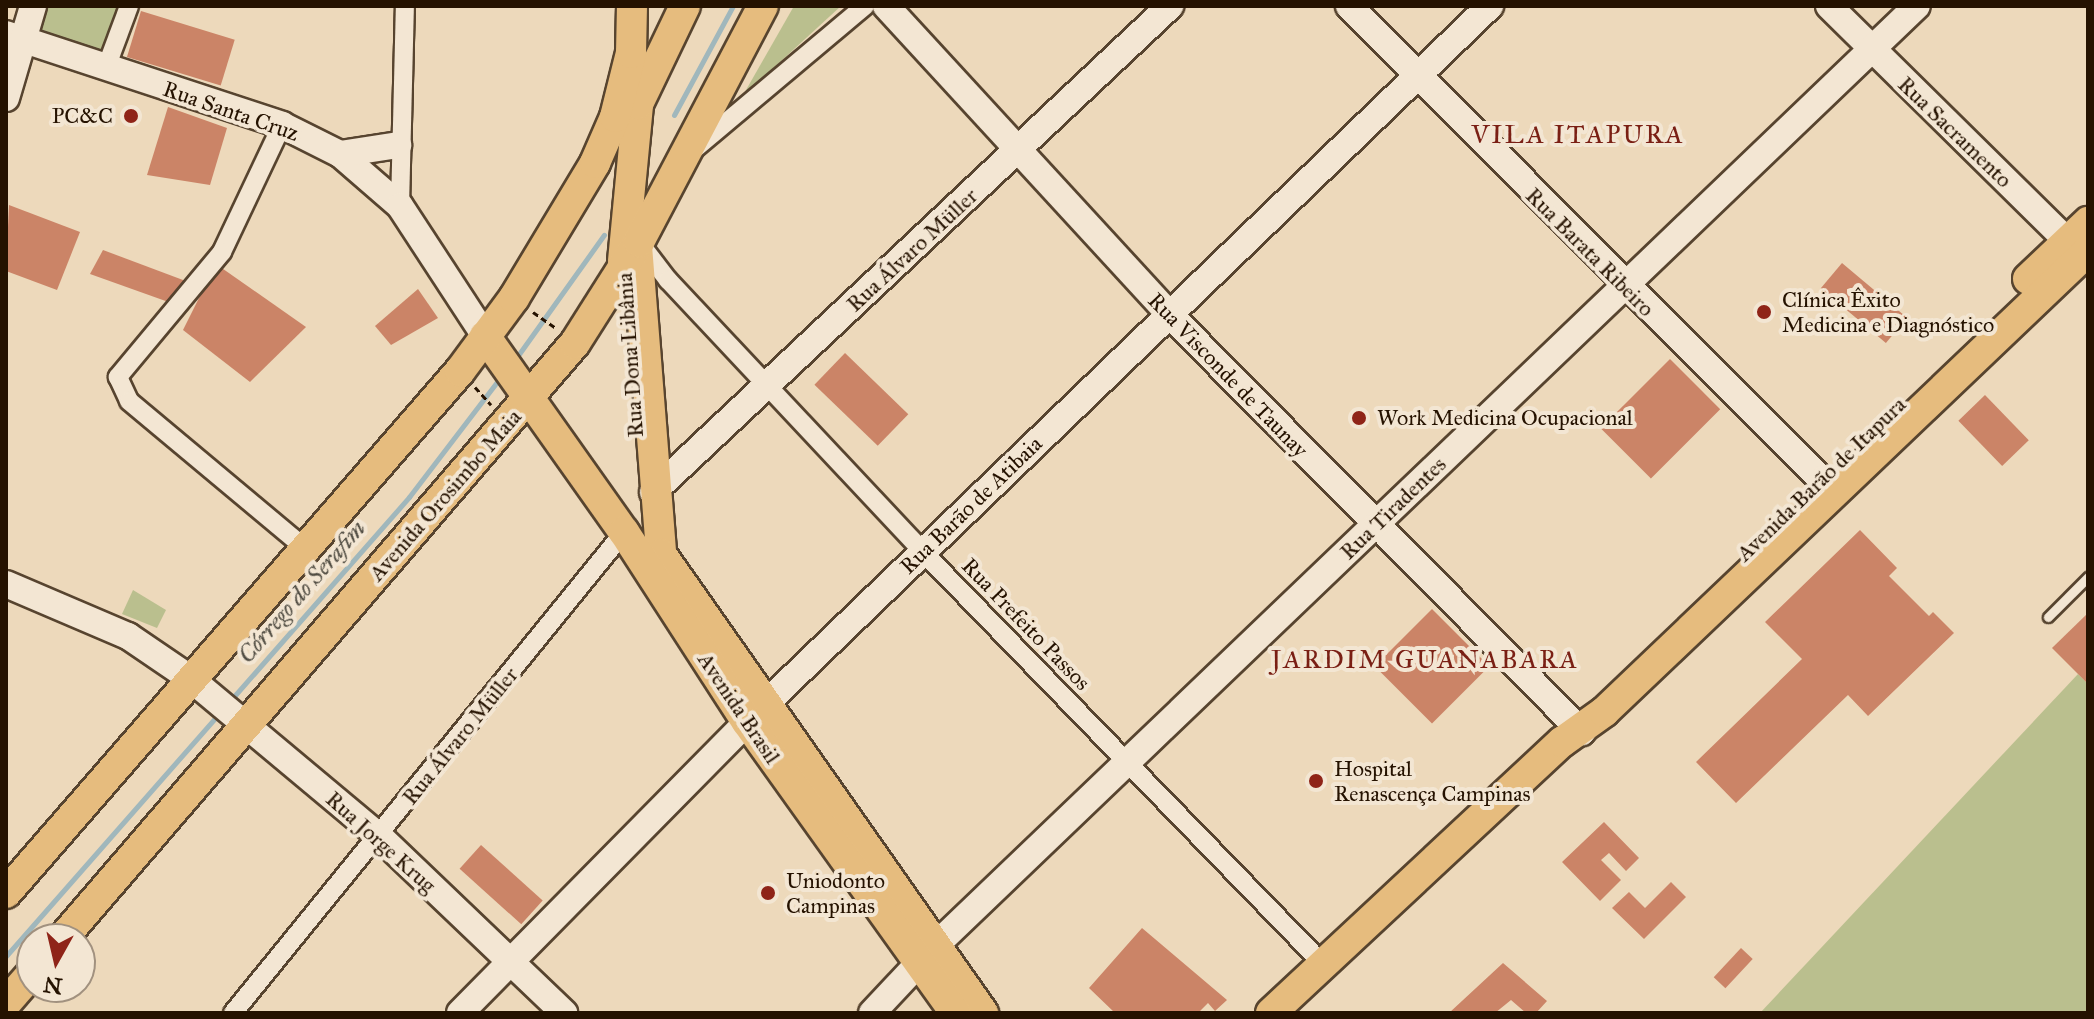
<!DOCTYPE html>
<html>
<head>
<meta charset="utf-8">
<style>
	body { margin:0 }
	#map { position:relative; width:2094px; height:1019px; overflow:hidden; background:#edd9bb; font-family:"IM FELL Great Primer",serif }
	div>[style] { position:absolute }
	.green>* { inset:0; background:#babf8e }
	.stream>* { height:5px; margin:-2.5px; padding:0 2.5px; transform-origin:2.5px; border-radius:2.5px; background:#a0b7bc }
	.building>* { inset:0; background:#cb8467; transform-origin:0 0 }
	.path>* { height:3px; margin-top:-1.5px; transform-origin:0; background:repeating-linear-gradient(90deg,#251200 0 6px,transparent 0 10px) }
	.roads { filter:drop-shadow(2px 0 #57442f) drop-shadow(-2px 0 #57442f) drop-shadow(0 2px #57442f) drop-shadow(0 -2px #57442f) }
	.lane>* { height:9px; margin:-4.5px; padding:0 4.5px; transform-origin:4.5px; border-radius:4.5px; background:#f3e6d3 }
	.street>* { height:18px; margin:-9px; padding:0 9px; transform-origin:9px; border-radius:9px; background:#f3e6d3 }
	.secondary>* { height:26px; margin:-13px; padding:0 13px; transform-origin:13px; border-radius:13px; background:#f3e6d3 }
	.primary>* { height:30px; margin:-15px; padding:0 15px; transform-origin:15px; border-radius:15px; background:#e6bc7e }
	.dots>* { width:22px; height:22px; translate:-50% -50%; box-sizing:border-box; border:4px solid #f3e6d3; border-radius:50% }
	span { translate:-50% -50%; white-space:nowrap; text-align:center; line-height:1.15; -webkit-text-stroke:8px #f3e6d3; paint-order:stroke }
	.street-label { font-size:22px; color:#251200 }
	.poi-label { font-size:22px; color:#251200 }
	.right { translate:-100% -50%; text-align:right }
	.left { translate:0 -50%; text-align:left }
	.water-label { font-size:24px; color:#504c42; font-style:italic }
	.quarter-label { font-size:26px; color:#7a1f14; letter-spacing:2px }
	.frame { position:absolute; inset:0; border:8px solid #251200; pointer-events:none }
	.north { position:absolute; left:16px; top:923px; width:80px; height:80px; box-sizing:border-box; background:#f3e6d3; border:2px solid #a1917f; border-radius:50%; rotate:188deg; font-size:22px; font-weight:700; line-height:32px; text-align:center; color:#251200 }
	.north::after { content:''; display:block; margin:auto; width:28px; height:36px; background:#8f2418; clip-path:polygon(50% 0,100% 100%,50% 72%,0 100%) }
</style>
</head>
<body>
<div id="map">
	<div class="green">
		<i style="clip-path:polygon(33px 6px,131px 6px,107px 68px,24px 40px)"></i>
		<i style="clip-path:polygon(794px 6px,841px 6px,742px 97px)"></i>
		<i style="clip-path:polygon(133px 590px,166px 610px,157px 628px,122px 614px)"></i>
		<i style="clip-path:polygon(2078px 674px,2088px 684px,2088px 1013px,1760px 1013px)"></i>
	</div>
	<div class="stream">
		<i style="left:674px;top:115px;width:124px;rotate:-61.6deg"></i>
		<i style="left:514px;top:361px;width:155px;rotate:-54.5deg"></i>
		<i style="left:229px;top:702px;width:273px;rotate:-48.7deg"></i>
		<i style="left:409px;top:497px;width:150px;rotate:-52.6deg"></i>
		<i style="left:6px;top:956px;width:325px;rotate:-48.7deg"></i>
	</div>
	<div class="building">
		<i style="left:141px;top:11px;width:98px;height:48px;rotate:17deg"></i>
		<i style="clip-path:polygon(168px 107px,227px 128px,210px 185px,147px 175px)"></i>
		<i style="clip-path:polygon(9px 205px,80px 232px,57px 290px,6px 271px)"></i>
		<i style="clip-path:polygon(103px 250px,191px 283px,174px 304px,90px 274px)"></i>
		<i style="left:1842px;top:263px;width:85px;height:33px;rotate:40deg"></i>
		<i style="clip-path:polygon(216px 264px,306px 327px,250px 382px,183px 330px)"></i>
		<i style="clip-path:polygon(418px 289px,438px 318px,391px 345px,375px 326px)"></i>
		<i style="left:845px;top:353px;width:88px;height:44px;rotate:44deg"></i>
		<i style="left:1670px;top:359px;width:71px;height:98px;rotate:45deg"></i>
		<i style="left:1985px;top:395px;width:63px;height:37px;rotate:46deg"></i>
		<i style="clip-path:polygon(1860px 530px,1897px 568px,1889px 576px,1929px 616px,1933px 612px,1954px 633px,1868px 716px,1848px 695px,1736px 803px,1696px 762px,1802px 659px,1765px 622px)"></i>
		<i style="left:1432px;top:609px;width:81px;height:81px;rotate:45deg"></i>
		<i style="clip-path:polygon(2088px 613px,2088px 684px,2052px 648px)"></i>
		<i style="clip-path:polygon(1604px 822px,1639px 858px,1626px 871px,1609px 853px,1601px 860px,1621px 880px,1600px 901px,1562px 862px)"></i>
		<i style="left:481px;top:845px;width:83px;height:32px;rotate:42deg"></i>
		<i style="clip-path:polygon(1671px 882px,1686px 897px,1644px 939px,1612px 908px,1629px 892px,1645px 908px)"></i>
		<i style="clip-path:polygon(1142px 928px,1227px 1000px,1215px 1011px,1208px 1003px,1198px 1013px,1115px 1013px,1089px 988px)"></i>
		<i style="left:1741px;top:948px;width:16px;height:40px;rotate:43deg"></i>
		<i style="clip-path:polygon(1503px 963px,1547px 1001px,1536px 1013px,1526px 1013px,1511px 1000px,1495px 1013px,1449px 1013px)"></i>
	</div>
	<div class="path">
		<i style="left:533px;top:312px;width:28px;rotate:35deg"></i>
		<i style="left:475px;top:387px;width:24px;rotate:48deg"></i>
	</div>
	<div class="roads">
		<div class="lane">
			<i style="left:2048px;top:617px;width:57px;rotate:-45deg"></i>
		</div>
		<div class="street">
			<i style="left:106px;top:68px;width:66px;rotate:-69.6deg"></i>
			<i style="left:282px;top:125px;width:140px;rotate:115.3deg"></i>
			<i style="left:222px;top:252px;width:163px;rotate:129.8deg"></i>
			<i style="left:118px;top:377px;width:26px;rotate:65deg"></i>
			<i style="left:129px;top:401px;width:231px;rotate:39.9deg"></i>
			<i style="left:692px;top:151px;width:226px;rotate:-40deg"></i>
			<i style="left:400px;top:206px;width:200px;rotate:-88.6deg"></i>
			<i style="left:639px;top:242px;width:48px;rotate:52.7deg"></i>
			<i style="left:668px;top:280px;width:373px;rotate:46.8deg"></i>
			<i style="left:923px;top:552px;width:573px;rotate:45.85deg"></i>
			<i style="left:233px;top:1013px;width:620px;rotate:-50.89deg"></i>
		</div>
		<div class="secondary">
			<i style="left:886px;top:6px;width:418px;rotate:47.4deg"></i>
			<i style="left:1169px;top:314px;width:588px;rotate:45.34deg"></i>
			<i style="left:1349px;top:6px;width:688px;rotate:45.06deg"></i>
			<i style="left:1829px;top:6px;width:334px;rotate:44.6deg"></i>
			<i style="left:2067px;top:241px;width:22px;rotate:13deg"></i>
			<i style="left:6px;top:34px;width:291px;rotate:18.2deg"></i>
			<i style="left:282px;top:125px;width:65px;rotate:26.6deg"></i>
			<i style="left:340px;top:154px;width:79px;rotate:40.9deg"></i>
			<i style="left:400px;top:206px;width:155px;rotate:56.8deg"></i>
			<i style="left:6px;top:98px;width:96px;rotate:-73.6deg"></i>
			<i style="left:340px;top:154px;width:59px;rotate:-8.8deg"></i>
			<i style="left:653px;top:492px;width:710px;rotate:-43.23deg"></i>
			<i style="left:6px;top:584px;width:133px;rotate:23.1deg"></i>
			<i style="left:128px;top:636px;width:76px;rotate:34.3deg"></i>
			<i style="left:191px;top:679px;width:246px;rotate:39.9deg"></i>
			<i style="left:380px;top:837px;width:255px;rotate:43.7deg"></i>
			<i style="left:460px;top:1013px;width:423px;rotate:-45.4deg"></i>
			<i style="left:757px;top:712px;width:1018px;rotate:-43.93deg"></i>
			<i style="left:872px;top:1013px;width:92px;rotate:-46.8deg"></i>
			<i style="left:935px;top:946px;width:1359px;rotate:-43.75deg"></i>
		</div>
		<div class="primary">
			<i style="left:637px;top:246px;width:309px;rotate:85.5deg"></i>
			<i style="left:661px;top:554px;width:561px;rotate:54.95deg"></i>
			<i style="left:623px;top:261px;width:158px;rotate:-84.5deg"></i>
			<i style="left:638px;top:104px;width:109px;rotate:-64.4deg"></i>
			<i style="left:2028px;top:279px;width:83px;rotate:-43.5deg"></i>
			<i style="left:485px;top:336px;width:240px;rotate:54.7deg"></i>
			<i style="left:624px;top:532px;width:226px;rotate:57.1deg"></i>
			<i style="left:747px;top:722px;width:358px;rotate:54.4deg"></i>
			<i style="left:6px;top:893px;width:692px;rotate:-48.99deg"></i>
			<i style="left:460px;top:371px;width:91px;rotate:-53.5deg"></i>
			<i style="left:514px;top:298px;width:157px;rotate:-59deg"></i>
			<i style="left:595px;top:163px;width:50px;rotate:-66.5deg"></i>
			<i style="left:615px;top:117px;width:66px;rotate:-76deg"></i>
			<i style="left:631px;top:53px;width:47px;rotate:-88.8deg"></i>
			<i style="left:62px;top:939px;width:786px;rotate:-49.28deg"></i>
			<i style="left:575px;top:343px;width:120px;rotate:-57.6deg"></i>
			<i style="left:639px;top:242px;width:267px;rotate:-62.3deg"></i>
			<i style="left:6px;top:1003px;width:40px;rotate:-49deg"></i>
			<i style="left:1271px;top:1013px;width:398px;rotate:-43deg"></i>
			<i style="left:1562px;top:742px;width:52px;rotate:-35.5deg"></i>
			<i style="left:1604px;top:712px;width:668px;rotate:-43.61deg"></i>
		</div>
	</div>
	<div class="dots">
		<i style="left:131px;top:116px;background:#8f2418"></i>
		<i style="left:1764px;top:312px;background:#8f2418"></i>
		<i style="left:1359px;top:418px;background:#8f2418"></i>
		<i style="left:1316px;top:781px;background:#8f2418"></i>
		<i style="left:768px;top:893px;background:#8f2418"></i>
	</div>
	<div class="street-label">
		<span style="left:231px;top:111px;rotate:19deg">Rua Santa Cruz</span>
		<span style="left:1955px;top:132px;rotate:44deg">Rua Sacramento</span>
		<span style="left:912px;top:250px;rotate:-43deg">Rua Álvaro Müller</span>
		<span style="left:1590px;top:252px;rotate:45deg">Rua Barata Ribeiro</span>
		<span style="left:630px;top:355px;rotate:-94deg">Rua Dona Libânia</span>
		<span style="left:1228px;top:375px;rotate:46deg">Rua Visconde de Taunay</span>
		<span style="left:1821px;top:479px;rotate:-44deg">Avenida Barão de Itapura</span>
		<span style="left:445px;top:495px;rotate:-49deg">Avenida Orosimbo Maia</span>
		<span style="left:971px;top:505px;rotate:-44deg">Rua Barão de Atibaia</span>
		<span style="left:1393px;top:508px;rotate:-44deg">Rua Tiradentes</span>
		<span style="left:1026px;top:624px;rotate:46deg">Rua Prefeito Passos</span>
		<span style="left:739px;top:708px;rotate:56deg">Avenida Brasil</span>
		<span style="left:460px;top:736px;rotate:-51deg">Rua Álvaro Müller</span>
		<span style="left:381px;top:842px;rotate:42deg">Rua Jorge Krug</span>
	</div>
	<div class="poi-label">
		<span class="right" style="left:113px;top:116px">PC&amp;C</span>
		<span class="left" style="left:1782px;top:312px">Clínica Êxito<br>Medicina e Diagnóstico</span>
		<span class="left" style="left:1377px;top:418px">Work Medicina Ocupacional</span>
		<span class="left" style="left:1334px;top:781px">Hospital<br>Renascença Campinas</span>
		<span class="left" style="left:786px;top:893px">Uniodonto<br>Campinas</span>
	</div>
	<div class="water-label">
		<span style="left:302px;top:592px;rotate:-49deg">Córrego do Serafim</span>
	</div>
	<div class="quarter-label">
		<span style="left:1578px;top:135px">VILA ITAPURA</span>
		<span style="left:1425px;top:660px">JARDIM GUANABARA</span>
	</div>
	<div class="frame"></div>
	<div class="north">N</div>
</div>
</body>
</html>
